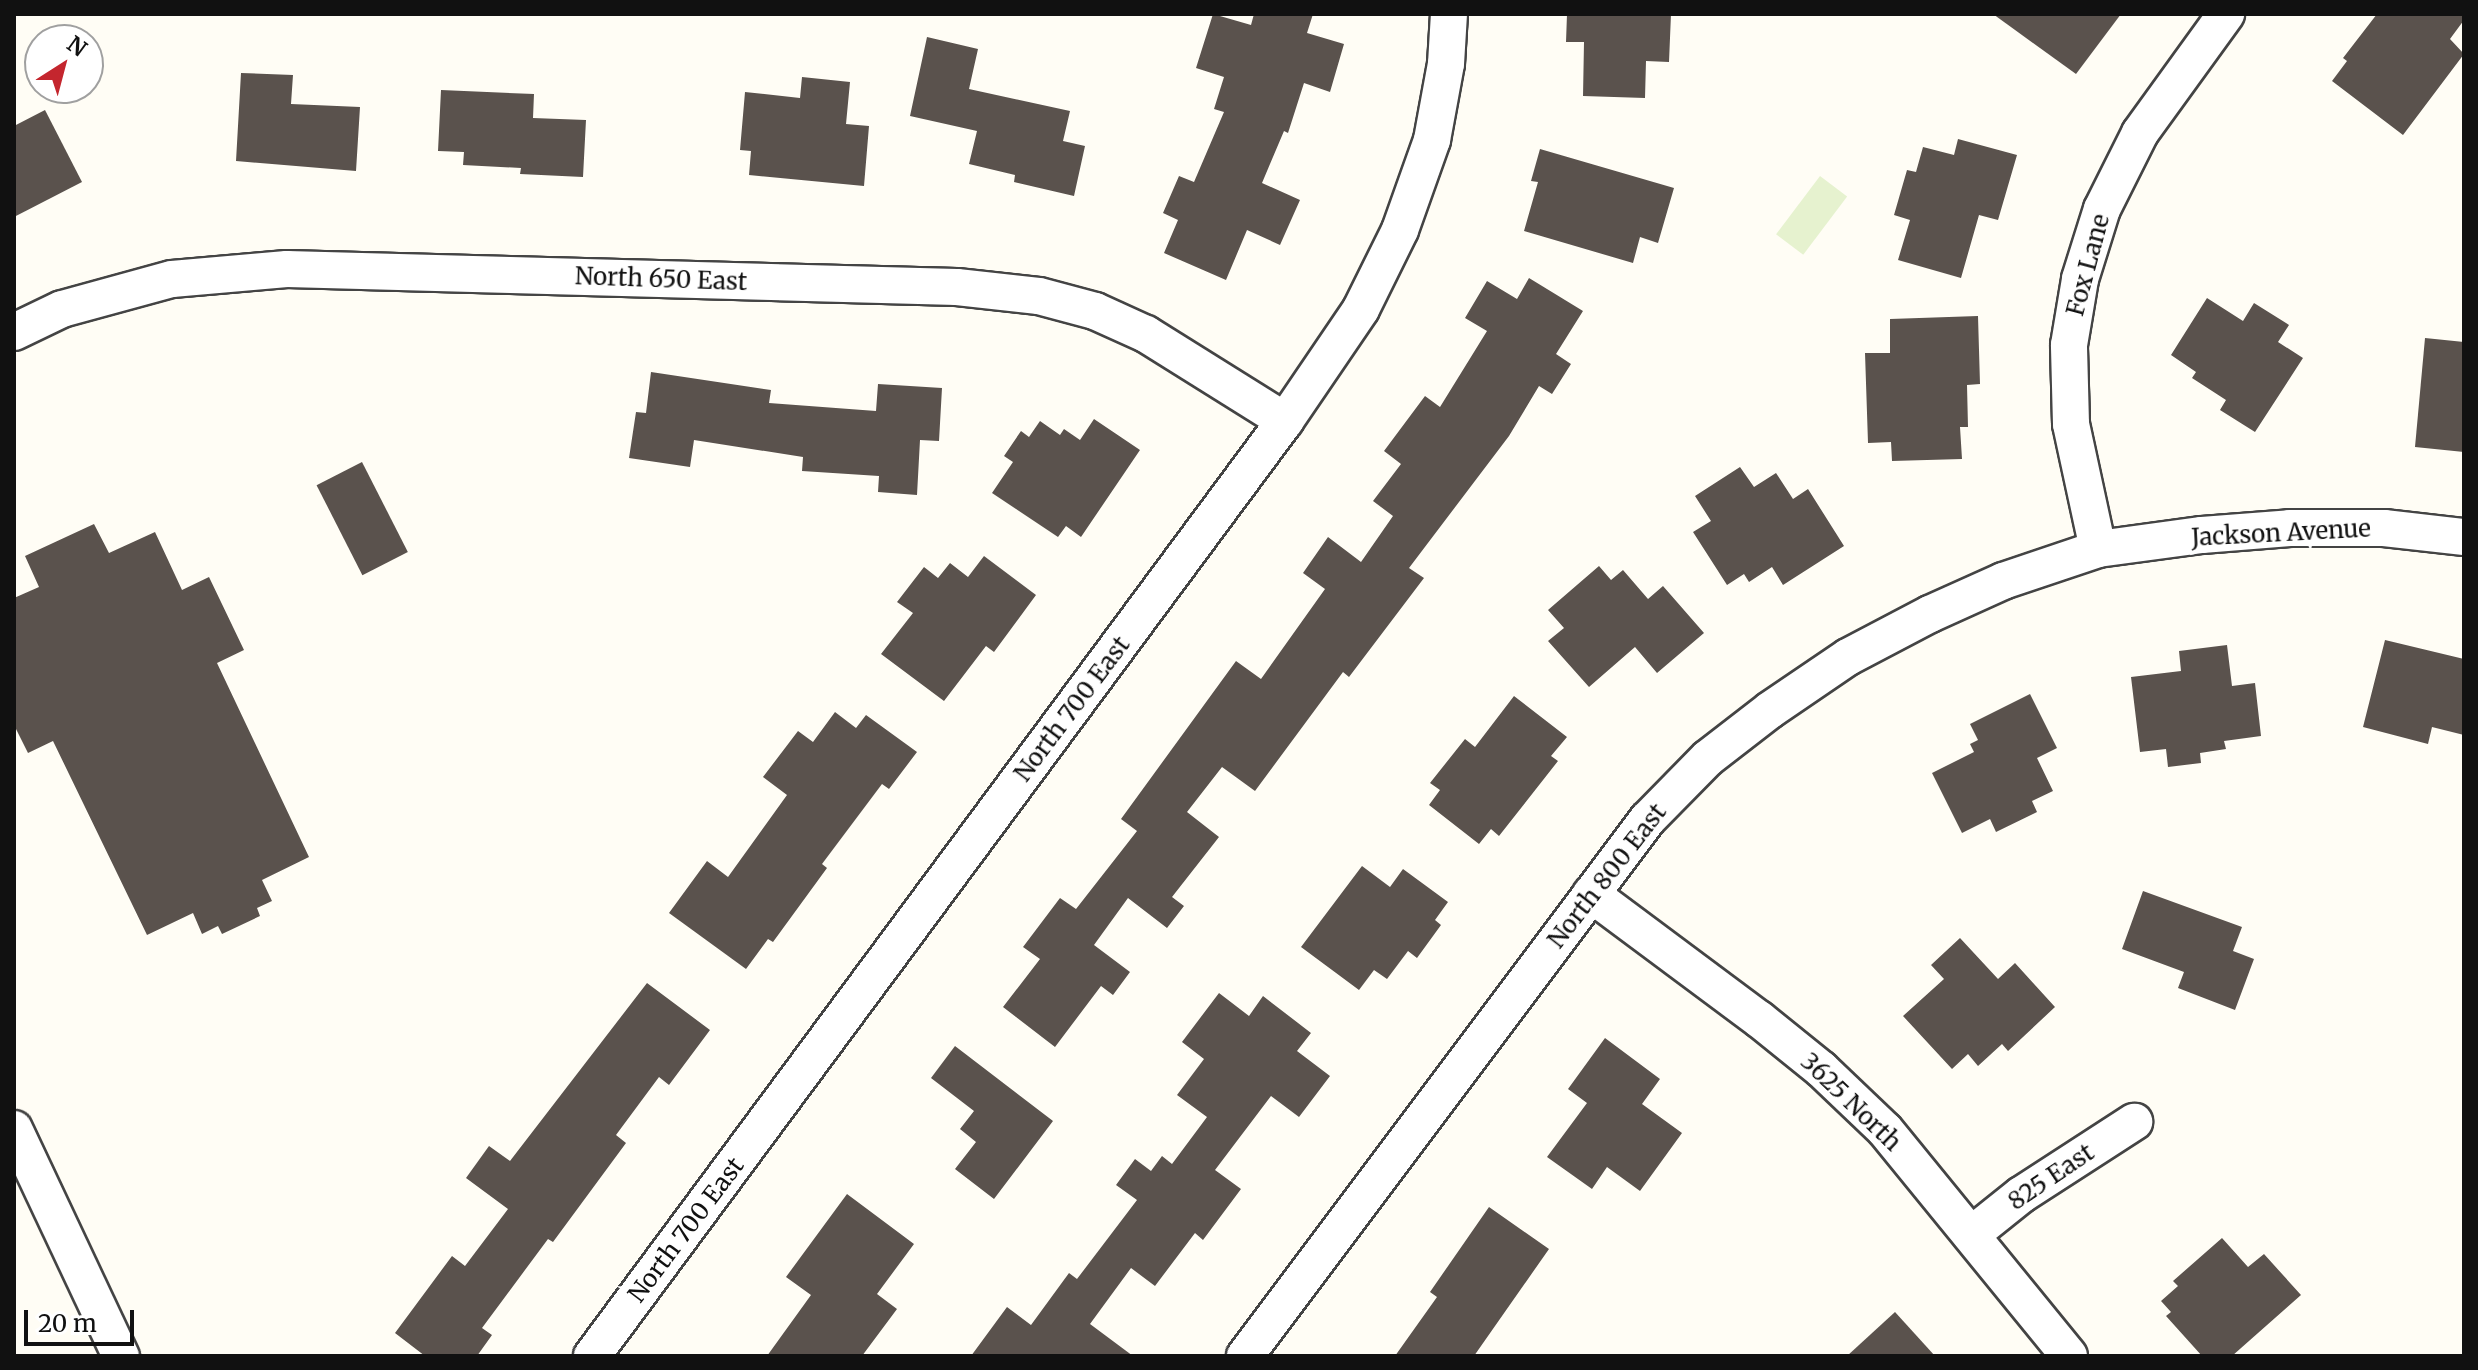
<!DOCTYPE html>
<html>
<head>
<meta charset="utf-8">
<style>
	body { margin:0 }
	#map { position:relative; width:2478px; height:1370px; overflow:hidden; background:#fffdf5; font-family:Merriweather,serif }
	div>[style] { position:absolute }
	.pitch>* { inset:0; background:#e6f2cf; transform-origin:0 0 }
	.building>* { inset:0; background:#5a524d; transform-origin:0 0 }
	.roads { filter:drop-shadow(2px 0 #444) drop-shadow(-2px 0 #444) drop-shadow(0 2px #444) drop-shadow(0 -2px #444) }
	.minor>* { height:36px; margin:-18px; padding:0 18px; transform-origin:18px; border-radius:18px; background:#fff }
	span { translate:-50% -50%; white-space:nowrap; text-align:center; line-height:1.15; -webkit-text-stroke:8px #fff; paint-order:stroke }
	.street-label { font-size:24px; color:#111 }
	.frame { position:absolute; inset:0; border:16px solid #111; pointer-events:none }
	.north { position:absolute; left:24px; top:24px; width:80px; height:80px; box-sizing:border-box; background:#fff; border:2px solid #a0a0a0; border-radius:50%; rotate:36deg; font-size:22px; font-weight:700; line-height:32px; text-align:center; color:#111 }
	.north::after { content:''; display:block; margin:auto; width:28px; height:36px; background:#c4262e; clip-path:polygon(50% 0,100% 100%,50% 72%,0 100%) }
	.scale { position:absolute; left:24px; top:1310px; width:110px; height:36px; box-sizing:border-box; border:4px solid #111; border-top:0; padding-left:10px; font-size:24px; line-height:28px; white-space:nowrap; color:#111; -webkit-text-stroke:6px #fff; paint-order:stroke }
</style>
</head>
<body>
<div id="map">
	<div class="pitch">
		<i style="left:1820px;top:176px;width:34px;height:73px;rotate:37deg"></i>
	</div>
	<div class="building">
		<i style="clip-path:polygon(1213px 14px,1251px 25px,1254px 14px,1313px 14px,1307px 33px,1344px 44px,1330px 92px,1304px 83px,1288px 133px,1284px 131px,1262px 183px,1300px 200px,1280px 245px,1247px 230px,1226px 280px,1164px 253px,1178px 220px,1163px 213px,1179px 176px,1194px 182px,1224px 112px,1214px 109px,1224px 77px,1196px 68px)"></i>
		<i style="clip-path:polygon(1567px 14px,1671px 14px,1669px 62px,1646px 61px,1645px 98px,1583px 96px,1584px 42px,1566px 42px)"></i>
		<i style="clip-path:polygon(1993px 14px,2121px 14px,2076px 74px)"></i>
		<i style="clip-path:polygon(2377px 14px,2464px 14px,2464px 20px,2450px 39px,2464px 54px,2403px 135px,2332px 81px,2347px 61px,2343px 58px)"></i>
		<i style="clip-path:polygon(927px 37px,978px 49px,969px 89px,1070px 111px,1063px 141px,1085px 146px,1074px 196px,1014px 182px,1015px 175px,969px 164px,977px 131px,910px 116px)"></i>
		<i style="clip-path:polygon(241px 73px,293px 75px,291px 104px,360px 107px,356px 171px,236px 161px)"></i>
		<i style="clip-path:polygon(802px 77px,850px 82px,846px 124px,869px 126px,864px 186px,749px 175px,751px 151px,740px 150px,745px 92px,800px 98px)"></i>
		<i style="clip-path:polygon(441px 90px,534px 94px,533px 118px,586px 120px,583px 177px,520px 174px,521px 168px,463px 165px,464px 152px,438px 151px)"></i>
		<i style="clip-path:polygon(45px 110px,82px 182px,14px 217px,14px 126px)"></i>
		<i style="clip-path:polygon(1958px 139px,2017px 155px,1998px 220px,1979px 215px,1961px 278px,1898px 260px,1910px 220px,1894px 215px,1907px 170px,1916px 172px,1923px 147px,1954px 155px)"></i>
		<i style="clip-path:polygon(1540px 149px,1674px 188px,1658px 243px,1640px 237px,1633px 263px,1524px 231px,1538px 182px,1531px 181px)"></i>
		<i style="clip-path:polygon(1529px 278px,1583px 311px,1556px 354px,1571px 364px,1552px 394px,1539px 386px,1509px 436px,1409px 568px,1424px 578px,1349px 677px,1343px 672px,1255px 791px,1222px 767px,1187px 812px,1219px 837px,1172px 897px,1184px 906px,1167px 928px,1128px 898px,1094px 945px,1130px 972px,1113px 995px,1101px 986px,1055px 1047px,1003px 1007px,1040px 959px,1023px 947px,1060px 898px,1076px 909px,1137px 831px,1121px 819px,1236px 661px,1261px 679px,1325px 589px,1303px 573px,1328px 537px,1361px 562px,1393px 516px,1373px 501px,1401px 464px,1384px 451px,1425px 396px,1440px 407px,1487px 331px,1465px 318px,1487px 281px,1517px 299px)"></i>
		<i style="clip-path:polygon(2207px 298px,2243px 321px,2254px 303px,2289px 325px,2278px 342px,2303px 358px,2255px 432px,2220px 410px,2226px 400px,2192px 378px,2196px 372px,2171px 355px)"></i>
		<i style="clip-path:polygon(1978px 316px,1980px 384px,1967px 385px,1968px 427px,1960px 427px,1962px 459px,1892px 461px,1891px 442px,1868px 443px,1865px 353px,1890px 353px,1890px 319px)"></i>
		<i style="clip-path:polygon(2425px 338px,2464px 342px,2464px 452px,2415px 447px)"></i>
		<i style="clip-path:polygon(651px 372px,771px 390px,769px 403px,876px 411px,878px 384px,942px 388px,939px 441px,920px 440px,917px 495px,878px 492px,879px 476px,802px 471px,803px 457px,694px 440px,690px 467px,629px 458px,636px 412px,646px 413px)"></i>
		<i style="clip-path:polygon(1094px 419px,1140px 450px,1081px 537px,1066px 526px,1058px 537px,992px 493px,1013px 462px,1004px 456px,1021px 431px,1029px 437px,1040px 421px,1060px 435px,1064px 429px,1080px 440px)"></i>
		<i style="left:362px;top:462px;width:101px;height:51px;rotate:63deg"></i>
		<i style="clip-path:polygon(1740px 467px,1754px 487px,1776px 473px,1793px 499px,1808px 489px,1844px 546px,1783px 585px,1772px 567px,1749px 582px,1744px 574px,1727px 585px,1693px 532px,1711px 521px,1695px 496px)"></i>
		<i style="clip-path:polygon(94px 524px,109px 553px,155px 532px,182px 590px,209px 577px,244px 650px,217px 663px,309px 857px,262px 880px,272px 901px,257px 908px,260px 916px,222px 934px,218px 926px,202px 934px,193px 913px,147px 935px,53px 741px,28px 753px,14px 725px,14px 598px,39px 587px,25px 556px)"></i>
		<i style="clip-path:polygon(984px 556px,1036px 595px,994px 652px,986px 646px,944px 701px,881px 654px,913px 613px,897px 602px,924px 567px,938px 578px,950px 563px,968px 577px)"></i>
		<i style="clip-path:polygon(1599px 566px,1611px 580px,1623px 570px,1648px 599px,1663px 586px,1704px 633px,1657px 673px,1635px 647px,1589px 687px,1548px 641px,1564px 628px,1548px 610px)"></i>
		<i style="clip-path:polygon(2385px 640px,2464px 659px,2464px 735px,2432px 727px,2428px 744px,2363px 727px)"></i>
		<i style="clip-path:polygon(2227px 645px,2232px 686px,2255px 683px,2261px 736px,2224px 741px,2226px 749px,2200px 753px,2201px 763px,2168px 767px,2166px 749px,2140px 752px,2131px 677px,2181px 671px,2179px 651px)"></i>
		<i style="clip-path:polygon(2030px 694px,2057px 748px,2037px 758px,2053px 791px,2032px 801px,2037px 812px,1996px 832px,1990px 819px,1962px 833px,1932px 773px,1974px 752px,1970px 744px,1978px 740px,1970px 724px)"></i>
		<i style="clip-path:polygon(1514px 696px,1567px 737px,1551px 756px,1558px 761px,1499px 836px,1491px 829px,1479px 844px,1429px 805px,1440px 790px,1430px 783px,1465px 739px,1475px 747px)"></i>
		<i style="clip-path:polygon(835px 712px,856px 728px,866px 715px,917px 752px,889px 789px,882px 784px,822px 864px,827px 868px,773px 942px,768px 939px,746px 969px,669px 913px,707px 861px,728px 877px,787px 795px,763px 777px,798px 731px,813px 742px)"></i>
		<i style="clip-path:polygon(1362px 866px,1390px 887px,1403px 869px,1448px 902px,1435px 920px,1441px 925px,1417px 958px,1408px 951px,1387px 979px,1374px 970px,1359px 990px,1301px 947px)"></i>
		<i style="clip-path:polygon(2143px 891px,2242px 927px,2233px 951px,2254px 959px,2235px 1010px,2178px 988px,2184px 972px,2122px 949px)"></i>
		<i style="clip-path:polygon(1960px 938px,1998px 979px,2015px 963px,2055px 1007px,2008px 1051px,2002px 1044px,1978px 1066px,1968px 1054px,1952px 1069px,1903px 1016px,1944px 979px,1931px 965px)"></i>
		<i style="clip-path:polygon(647px 983px,710px 1030px,669px 1085px,659px 1077px,616px 1135px,626px 1143px,553px 1242px,548px 1239px,482px 1328px,492px 1335px,477px 1356px,425px 1356px,395px 1333px,452px 1256px,465px 1266px,508px 1209px,466px 1178px,489px 1146px,510px 1161px)"></i>
		<i style="clip-path:polygon(1219px 993px,1249px 1016px,1263px 996px,1311px 1033px,1297px 1051px,1330px 1076px,1299px 1117px,1271px 1096px,1215px 1170px,1241px 1189px,1203px 1240px,1195px 1233px,1155px 1286px,1131px 1268px,1090px 1324px,1133px 1356px,971px 1356px,1007px 1307px,1031px 1325px,1069px 1273px,1077px 1279px,1137px 1200px,1116px 1185px,1135px 1159px,1151px 1171px,1162px 1156px,1172px 1164px,1207px 1117px,1177px 1095px,1204px 1059px,1182px 1042px)"></i>
		<i style="clip-path:polygon(1605px 1038px,1660px 1079px,1642px 1104px,1682px 1133px,1640px 1191px,1607px 1167px,1592px 1189px,1547px 1157px,1587px 1103px,1568px 1089px)"></i>
		<i style="clip-path:polygon(955px 1046px,1053px 1121px,994px 1199px,955px 1169px,976px 1142px,960px 1129px,974px 1111px,931px 1078px)"></i>
		<i style="clip-path:polygon(847px 1194px,914px 1244px,877px 1294px,897px 1309px,862px 1356px,767px 1356px,811px 1295px,786px 1277px)"></i>
		<i style="clip-path:polygon(1489px 1207px,1549px 1249px,1474px 1356px,1395px 1356px,1437px 1297px,1430px 1292px)"></i>
		<i style="clip-path:polygon(2222px 1238px,2248px 1267px,2264px 1254px,2301px 1295px,2232px 1356px,2202px 1356px,2166px 1316px,2171px 1312px,2161px 1301px,2178px 1286px,2173px 1281px)"></i>
		<i style="clip-path:polygon(1895px 1312px,1935px 1356px,1847px 1356px)"></i>
	</div>
	<div class="roads">
		<div class="minor">
			<i style="left:14px;top:332px;width:53px;rotate:-25.6deg"></i>
			<i style="left:62px;top:309px;width:114px;rotate:-15.3deg"></i>
			<i style="left:172px;top:279px;width:115px;rotate:-5deg"></i>
			<i style="left:287px;top:269px;width:670px;rotate:1.54deg"></i>
			<i style="left:957px;top:287px;width:82px;rotate:6.3deg"></i>
			<i style="left:1039px;top:296px;width:58px;rotate:15deg"></i>
			<i style="left:1095px;top:311px;width:56px;rotate:24.3deg"></i>
			<i style="left:1146px;top:334px;width:164px;rotate:32deg"></i>
			<i style="left:2098px;top:549px;width:128px;rotate:-102.2deg"></i>
			<i style="left:2071px;top:424px;width:79px;rotate:-91.5deg"></i>
			<i style="left:2069px;top:345px;width:67px;rotate:-80.5deg"></i>
			<i style="left:2080px;top:279px;width:73px;rotate:-72.6deg"></i>
			<i style="left:2102px;top:209px;width:85px;rotate:-63.4deg"></i>
			<i style="left:2140px;top:133px;width:147px;rotate:-54.1deg"></i>
			<i style="left:1591px;top:894px;width:209px;rotate:36.7deg"></i>
			<i style="left:1759px;top:1019px;width:80px;rotate:38.9deg"></i>
			<i style="left:1821px;top:1069px;width:88px;rotate:43.6deg"></i>
			<i style="left:1885px;top:1130px;width:291px;rotate:50.8deg"></i>
			<i style="left:14px;top:1129px;width:251px;rotate:64.8deg"></i>
			<i style="left:1971px;top:1235px;width:64px;rotate:-38.7deg"></i>
			<i style="left:2021px;top:1195px;width:135px;rotate:-32.9deg"></i>
			<i style="left:592px;top:1356px;width:1164px;rotate:-53.46deg"></i>
			<i style="left:1285px;top:421px;width:135px;rotate:-55.8deg"></i>
			<i style="left:1361px;top:309px;width:88px;rotate:-63.7deg"></i>
			<i style="left:1400px;top:230px;width:96px;rotate:-70.4deg"></i>
			<i style="left:1432px;top:140px;width:77px;rotate:-79.6deg"></i>
			<i style="left:1446px;top:64px;width:50px;rotate:-86.6deg"></i>
			<i style="left:1245px;top:1356px;width:670px;rotate:-53.13deg"></i>
			<i style="left:1647px;top:820px;width:87px;rotate:-45.5deg"></i>
			<i style="left:1708px;top:758px;width:78px;rotate:-37.7deg"></i>
			<i style="left:1770px;top:710px;width:94px;rotate:-34.2deg"></i>
			<i style="left:1848px;top:657px;width:93px;rotate:-27.7deg"></i>
			<i style="left:1930px;top:614px;width:80px;rotate:-24.3deg"></i>
			<i style="left:2003px;top:581px;width:100px;rotate:-18.6deg"></i>
			<i style="left:2098px;top:549px;width:105px;rotate:-7.7deg"></i>
			<i style="left:2202px;top:535px;width:88px;rotate:-4.5deg"></i>
			<i style="left:2290px;top:528px;width:94px"></i>
			<i style="left:2384px;top:528px;width:81px;rotate:6.4deg"></i>
		</div>
	</div>
	<div class="street-label">
		<span style="left:2088px;top:265px;rotate:-75deg">Fox Lane</span>
		<span style="left:661px;top:279px;rotate:2deg">North 650 East</span>
		<span style="left:2281px;top:533px;rotate:-3deg">Jackson Avenue</span>
		<span style="left:1072px;top:709px;rotate:-53deg">North 700 East</span>
		<span style="left:1607px;top:876px;rotate:-52deg">North 800 East</span>
		<span style="left:1851px;top:1102px;rotate:44deg">3625 North</span>
		<span style="left:2051px;top:1177px;rotate:-34deg">825 East</span>
		<span style="left:686px;top:1230px;rotate:-53deg">North 700 East</span>
	</div>
	<div class="frame"></div>
	<div class="north">N</div>
	<div class="scale">20 m</div>
</div>
</body>
</html>
